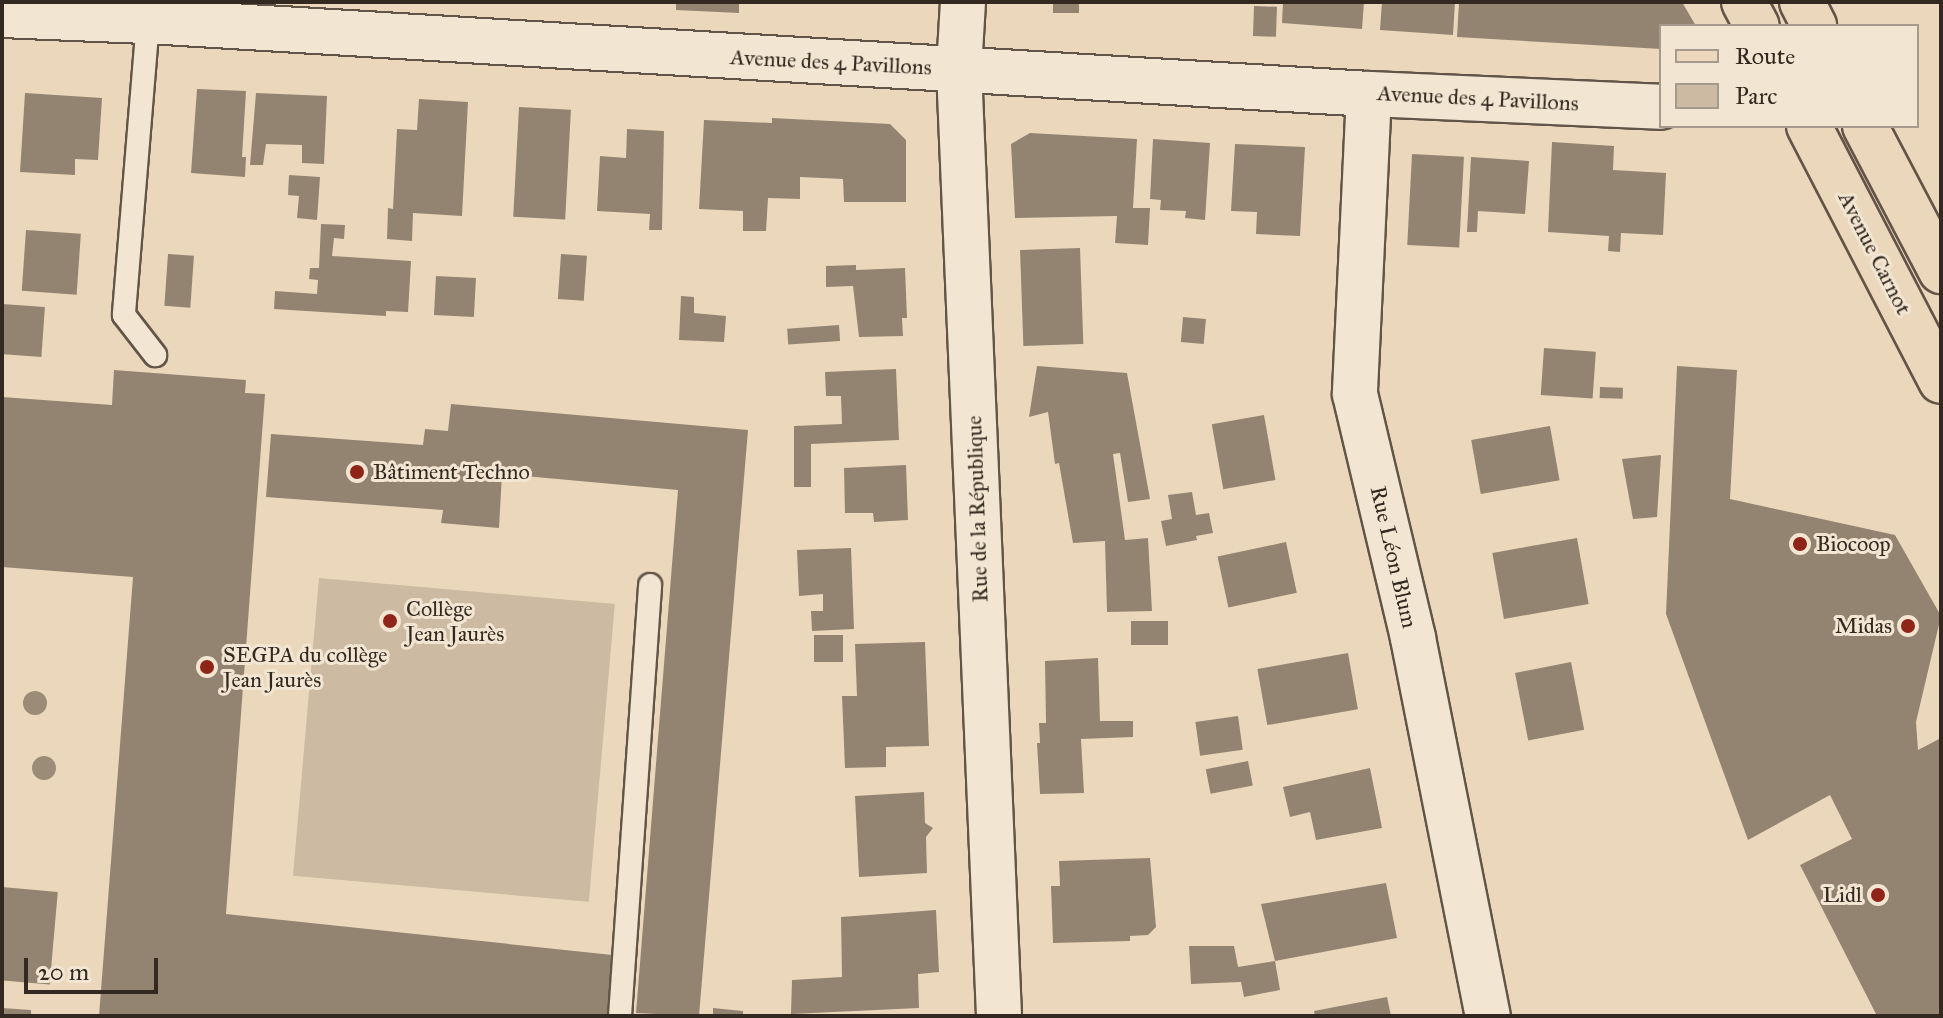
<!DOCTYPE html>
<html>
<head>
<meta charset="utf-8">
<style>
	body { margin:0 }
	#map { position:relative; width:1943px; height:1018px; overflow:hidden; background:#ebd8bc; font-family:"IM FELL Great Primer",serif }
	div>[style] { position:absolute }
	.green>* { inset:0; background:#ccbaa2; transform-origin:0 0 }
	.building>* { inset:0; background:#938472; transform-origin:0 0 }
	.roads { filter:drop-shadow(2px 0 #625548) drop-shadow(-2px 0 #625548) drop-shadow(0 2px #625548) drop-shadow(0 -2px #625548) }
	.service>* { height:22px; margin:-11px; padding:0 11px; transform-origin:11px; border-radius:11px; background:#f2e6d3 }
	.minor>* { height:44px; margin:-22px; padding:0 22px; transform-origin:22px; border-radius:22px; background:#f2e6d3 }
	.primary>* { height:44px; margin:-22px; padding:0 22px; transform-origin:22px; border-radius:22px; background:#ebd8bc }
	.trees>* { width:24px; height:24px; margin:-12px; border-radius:50%; background:#9b8c78 }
	.dots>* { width:22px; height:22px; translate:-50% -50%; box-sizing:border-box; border:4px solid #f2e6d3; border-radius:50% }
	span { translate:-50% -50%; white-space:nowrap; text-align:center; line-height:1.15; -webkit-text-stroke:6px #f2e6d3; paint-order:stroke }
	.street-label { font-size:22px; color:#342921 }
	.poi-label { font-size:22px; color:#342921 }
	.left { translate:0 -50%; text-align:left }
	.right { translate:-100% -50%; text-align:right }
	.frame { position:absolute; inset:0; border:4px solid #342921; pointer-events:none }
	.legend { position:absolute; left:1659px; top:24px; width:260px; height:104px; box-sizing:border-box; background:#f2e6d3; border:2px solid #a69a8c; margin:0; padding:10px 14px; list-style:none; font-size:24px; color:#342921 }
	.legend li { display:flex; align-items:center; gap:16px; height:40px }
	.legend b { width:40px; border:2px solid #a69a8c }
	.scale { position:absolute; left:24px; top:958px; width:134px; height:36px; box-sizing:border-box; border:4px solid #342921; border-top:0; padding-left:10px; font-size:24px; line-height:28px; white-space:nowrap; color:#342921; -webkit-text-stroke:6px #f2e6d3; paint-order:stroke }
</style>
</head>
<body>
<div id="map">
	<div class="green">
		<i style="left:319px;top:578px;width:297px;height:299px;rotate:5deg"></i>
	</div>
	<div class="building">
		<i style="clip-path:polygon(676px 2px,739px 2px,739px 13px,676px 10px)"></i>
		<i style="left:1053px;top:2px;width:26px;height:11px"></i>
		<i style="clip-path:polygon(1283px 2px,1364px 2px,1362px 29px,1282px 23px)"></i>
		<i style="clip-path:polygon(1382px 2px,1455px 2px,1453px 35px,1380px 30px)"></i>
		<i style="clip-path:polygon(1459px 2px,1682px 2px,1696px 26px,1661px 26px,1661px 49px,1457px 37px)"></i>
		<i style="left:1254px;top:6px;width:23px;height:30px;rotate:2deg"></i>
		<i style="clip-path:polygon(197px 89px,246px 91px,242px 157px,246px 157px,245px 177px,191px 173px)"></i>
		<i style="clip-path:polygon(25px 93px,102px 98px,98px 160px,75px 159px,75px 175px,20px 172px)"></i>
		<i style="clip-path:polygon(256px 93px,327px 96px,324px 164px,302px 163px,302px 145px,266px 144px,263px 165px,250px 165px)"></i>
		<i style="clip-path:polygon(419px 99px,468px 102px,462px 216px,413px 213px,412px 241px,387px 239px,388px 208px,393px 209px,397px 129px,417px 130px)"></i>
		<i style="left:519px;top:107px;width:52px;height:110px;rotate:3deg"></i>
		<i style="clip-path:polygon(772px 118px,890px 124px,906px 140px,906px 202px,844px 202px,843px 179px,800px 177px,800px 199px,768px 198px,766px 231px,743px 231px,743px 211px,699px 209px,704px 120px,772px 123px)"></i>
		<i style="clip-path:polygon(627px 129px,664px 131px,662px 230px,649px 230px,650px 214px,597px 211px,600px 156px,626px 158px)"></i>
		<i style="clip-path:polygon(1030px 133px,1137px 139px,1133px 208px,1150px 208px,1148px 245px,1115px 243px,1117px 216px,1015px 218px,1011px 144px)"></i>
		<i style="clip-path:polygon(1153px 139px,1210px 143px,1205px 220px,1185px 218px,1186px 211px,1160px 210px,1161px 200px,1150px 199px)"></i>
		<i style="clip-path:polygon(1552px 142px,1614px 146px,1613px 170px,1666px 173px,1663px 235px,1621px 233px,1620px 252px,1608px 251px,1609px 236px,1548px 232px)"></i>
		<i style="clip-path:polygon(1235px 144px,1305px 147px,1300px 236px,1256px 234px,1257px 212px,1231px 211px)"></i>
		<i style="left:1412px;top:154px;width:52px;height:91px;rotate:3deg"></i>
		<i style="clip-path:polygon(1471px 157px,1529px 161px,1525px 214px,1478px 211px,1477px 232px,1467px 232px)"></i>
		<i style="clip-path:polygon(289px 175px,320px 177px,317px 220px,297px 218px,299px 196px,288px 195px)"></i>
		<i style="clip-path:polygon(321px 224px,345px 225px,344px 239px,334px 238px,332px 256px,411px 261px,408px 312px,386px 311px,386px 316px,274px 309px,275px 291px,317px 294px,318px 280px,309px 279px,310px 268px,319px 268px)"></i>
		<i style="left:26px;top:230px;width:55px;height:61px;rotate:4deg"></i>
		<i style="left:1080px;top:248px;width:96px;height:60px;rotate:88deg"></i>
		<i style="left:168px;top:254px;width:26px;height:52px;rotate:4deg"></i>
		<i style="left:561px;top:254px;width:26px;height:45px;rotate:4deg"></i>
		<i style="clip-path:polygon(856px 265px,856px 270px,905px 268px,907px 318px,902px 318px,903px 336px,859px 337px,853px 286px,826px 287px,826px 266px)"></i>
		<i style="left:436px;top:276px;width:40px;height:39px;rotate:3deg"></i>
		<i style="clip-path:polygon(681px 296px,694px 297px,694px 313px,726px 316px,724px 342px,679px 340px)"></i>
		<i style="left:2px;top:304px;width:43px;height:50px;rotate:4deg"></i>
		<i style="left:1183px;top:317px;width:23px;height:25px;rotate:5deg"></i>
		<i style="left:839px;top:325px;width:16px;height:52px;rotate:86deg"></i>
		<i style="left:1544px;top:348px;width:52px;height:47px;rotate:4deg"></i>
		<i style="clip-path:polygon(1037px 366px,1127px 373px,1150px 499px,1128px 502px,1120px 453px,1113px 454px,1125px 540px,1148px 538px,1152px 611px,1107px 612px,1105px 541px,1073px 543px,1059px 463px,1055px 464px,1048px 412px,1029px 417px)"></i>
		<i style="clip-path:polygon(1677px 366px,1737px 370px,1730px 499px,1895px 535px,1941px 616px,1916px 722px,1918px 750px,1941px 738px,1941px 1016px,1877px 1016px,1800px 865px,1852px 839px,1830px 795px,1748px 840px,1666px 614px)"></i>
		<i style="clip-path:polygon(896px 369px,899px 440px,811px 444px,811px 487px,794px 487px,794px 426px,842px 424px,841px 396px,826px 396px,825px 372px)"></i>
		<i style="clip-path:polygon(114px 370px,246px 380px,245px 393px,265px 394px,226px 914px,622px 956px,617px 1016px,99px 1016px,133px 577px,2px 567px,2px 397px,112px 405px)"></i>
		<i style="left:1600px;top:387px;width:23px;height:11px;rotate:2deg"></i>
		<i style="clip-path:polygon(451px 404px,748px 430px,699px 1016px,636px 1013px,678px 490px,502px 474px,499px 528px,441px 523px,443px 510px,266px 497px,271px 434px,423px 445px,425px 429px,448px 431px)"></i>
		<i style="left:1264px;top:415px;width:66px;height:53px;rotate:80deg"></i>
		<i style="left:1550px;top:426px;width:55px;height:80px;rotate:80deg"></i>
		<i style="clip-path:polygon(1661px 455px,1657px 517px,1633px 519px,1622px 459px)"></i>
		<i style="clip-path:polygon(906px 465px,908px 520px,874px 522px,873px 513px,845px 513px,844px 468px)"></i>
		<i style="clip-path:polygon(1192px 492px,1196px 515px,1209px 513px,1213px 533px,1196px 536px,1197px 540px,1166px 546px,1161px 521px,1172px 519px,1168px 495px)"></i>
		<i style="left:1577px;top:538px;width:67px;height:86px;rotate:80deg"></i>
		<i style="left:1286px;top:542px;width:52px;height:70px;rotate:78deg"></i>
		<i style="clip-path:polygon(851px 548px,854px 629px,812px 631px,811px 611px,823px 611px,823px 594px,799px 596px,797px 550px)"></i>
		<i style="left:1168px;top:621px;width:24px;height:37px;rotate:90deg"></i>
		<i style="left:843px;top:635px;width:27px;height:29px;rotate:90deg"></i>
		<i style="clip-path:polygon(925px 642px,929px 746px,886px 747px,886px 767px,845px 768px,842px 696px,857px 696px,855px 644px)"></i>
		<i style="left:1348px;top:653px;width:57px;height:92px;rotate:80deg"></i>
		<i style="clip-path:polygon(1098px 658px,1100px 721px,1133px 721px,1133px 737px,1081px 739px,1084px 793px,1040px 794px,1037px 743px,1040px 743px,1039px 723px,1046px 723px,1045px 661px)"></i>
		<i style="left:1571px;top:662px;width:69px;height:57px;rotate:79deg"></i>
		<i style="left:1238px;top:716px;width:34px;height:43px;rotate:82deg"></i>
		<i style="left:1248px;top:761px;width:25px;height:43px;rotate:79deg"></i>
		<i style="clip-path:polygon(1370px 768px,1382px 828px,1316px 840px,1310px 812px,1290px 817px,1283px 787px)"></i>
		<i style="clip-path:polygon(924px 792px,925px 823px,933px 828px,926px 837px,927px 873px,859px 877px,855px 796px)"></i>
		<i style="clip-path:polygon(1150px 858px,1156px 927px,1148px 935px,1130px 936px,1130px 941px,1053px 943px,1051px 886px,1060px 886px,1059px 861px)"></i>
		<i style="clip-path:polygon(1386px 883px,1397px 938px,1275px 961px,1280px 990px,1244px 997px,1241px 982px,1191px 984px,1189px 946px,1234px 946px,1238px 967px,1275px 961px,1261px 904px)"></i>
		<i style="left:2px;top:887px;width:56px;height:93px;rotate:5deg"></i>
		<i style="clip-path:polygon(936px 910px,939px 972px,918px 974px,919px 1008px,791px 1014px,792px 980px,842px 977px,841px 917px)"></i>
		<i style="clip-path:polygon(1387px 997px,1391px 1016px,1315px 1016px,1314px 1011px)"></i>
		<i style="clip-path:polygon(2px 1008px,31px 1010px,31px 1016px,2px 1016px)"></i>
		<i style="clip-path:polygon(713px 1008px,743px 1011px,743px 1016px,713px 1016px)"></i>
	</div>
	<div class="roads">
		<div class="service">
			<i style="left:148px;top:21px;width:295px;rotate:94.7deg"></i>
			<i style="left:124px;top:315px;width:51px;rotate:52.2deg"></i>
			<i style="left:620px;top:1016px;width:432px;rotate:-86deg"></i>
		</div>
		<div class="minor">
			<i style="left:963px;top:2px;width:67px;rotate:93.4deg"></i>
			<i style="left:959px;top:69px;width:948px;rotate:87.58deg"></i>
			<i style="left:2px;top:15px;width:146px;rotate:2.4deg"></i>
			<i style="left:148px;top:21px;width:1223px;rotate:3.42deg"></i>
			<i style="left:1369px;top:94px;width:292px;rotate:2.5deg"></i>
			<i style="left:1369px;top:94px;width:300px;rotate:92.7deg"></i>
			<i style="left:1355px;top:394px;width:251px;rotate:76.6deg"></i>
			<i style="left:1413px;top:638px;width:385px;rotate:78.8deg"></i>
		</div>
		<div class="primary">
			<i style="left:1744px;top:2px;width:27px;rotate:62deg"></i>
			<i style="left:1802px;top:2px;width:27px;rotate:63deg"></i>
			<i style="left:1809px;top:126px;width:287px;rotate:62.6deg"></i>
			<i style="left:1865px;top:126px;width:164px;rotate:62.3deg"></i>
		</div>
	</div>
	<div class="trees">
		<i style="left:35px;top:703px"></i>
		<i style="left:44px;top:768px"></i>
	</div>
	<div class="dots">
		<i style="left:357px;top:472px;background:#8f2418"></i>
		<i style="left:1800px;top:544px;background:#8f2418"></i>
		<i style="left:390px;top:621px;background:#8f2418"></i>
		<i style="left:1908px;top:626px;background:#8f2418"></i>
		<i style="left:207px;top:667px;background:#8f2418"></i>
		<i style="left:1878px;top:895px;background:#8f2418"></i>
	</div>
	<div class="street-label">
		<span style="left:831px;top:62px;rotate:3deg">Avenue des 4 Pavillons</span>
		<span style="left:1478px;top:98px;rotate:3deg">Avenue des 4 Pavillons</span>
		<span style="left:1875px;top:253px;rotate:63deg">Avenue Carnot</span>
		<span style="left:977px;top:509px;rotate:-92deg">Rue de la République</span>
		<span style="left:1394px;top:557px;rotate:77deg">Rue Léon Blum</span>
	</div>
	<div class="poi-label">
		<span class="left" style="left:373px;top:472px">Bâtiment Techno</span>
		<span class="left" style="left:1816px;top:544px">Biocoop</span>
		<span class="left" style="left:406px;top:621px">Collège<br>Jean Jaurès</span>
		<span class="right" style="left:1892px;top:626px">Midas</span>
		<span class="left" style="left:223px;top:667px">SEGPA du collège<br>Jean Jaurès</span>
		<span class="right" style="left:1862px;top:895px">Lidl</span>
	</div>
	<div class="frame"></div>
	<ul class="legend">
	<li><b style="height:10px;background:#ebd8bc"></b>Route</li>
	<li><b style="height:22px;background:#ccbaa2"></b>Parc</li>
	</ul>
	<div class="scale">20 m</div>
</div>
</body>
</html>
